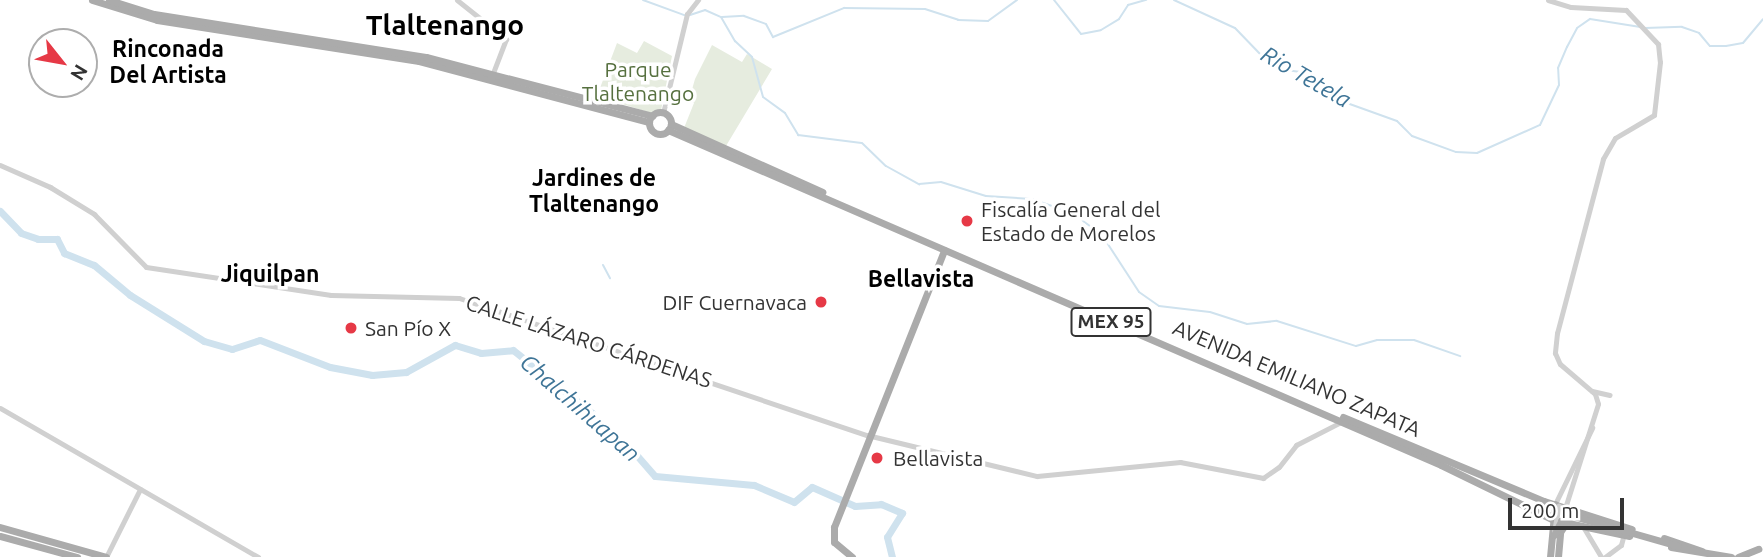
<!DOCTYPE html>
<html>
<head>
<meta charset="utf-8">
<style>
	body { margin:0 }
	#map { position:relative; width:1763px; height:557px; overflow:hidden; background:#fff; font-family:Ubuntu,sans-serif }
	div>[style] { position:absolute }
	.green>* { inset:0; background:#e6ecdf }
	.stream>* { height:2px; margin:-1px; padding:0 1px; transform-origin:1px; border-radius:1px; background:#cfe2ee }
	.river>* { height:7px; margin:-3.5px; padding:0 3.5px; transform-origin:3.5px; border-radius:3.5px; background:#cfe2ee }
	.major-tunnel>* { height:7px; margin-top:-3.5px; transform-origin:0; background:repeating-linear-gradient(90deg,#d6d6d6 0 7px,transparent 0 10.5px) }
	.minor>* { height:5px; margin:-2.5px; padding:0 2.5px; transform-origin:2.5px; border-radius:2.5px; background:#d0d0d0 }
	.major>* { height:7px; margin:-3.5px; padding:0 3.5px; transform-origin:3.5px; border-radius:3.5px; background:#ababab }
	.major>.ring { margin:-3.5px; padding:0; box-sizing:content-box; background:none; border:7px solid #ababab; border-radius:50% }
	.minor-bridge>* { height:5px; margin:-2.5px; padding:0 2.5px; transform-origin:2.5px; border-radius:2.5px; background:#d0d0d0 }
	.major-bridge>* { height:7px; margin:-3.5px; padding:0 3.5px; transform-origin:3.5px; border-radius:3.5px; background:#ababab }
	.dots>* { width:19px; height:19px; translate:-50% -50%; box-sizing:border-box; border:4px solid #fff; border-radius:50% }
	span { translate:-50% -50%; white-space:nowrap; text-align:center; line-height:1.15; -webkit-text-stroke:7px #fff; paint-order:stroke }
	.shield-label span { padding:2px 5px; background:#fff; border:2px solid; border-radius:5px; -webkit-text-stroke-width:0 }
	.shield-label { font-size:19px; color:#333; font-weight:700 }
	.park-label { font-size:21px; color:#56703f }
	.poi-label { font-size:21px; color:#333 }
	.left { translate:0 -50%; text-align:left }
	.right { translate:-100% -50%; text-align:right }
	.street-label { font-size:21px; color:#333 }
	.neighbourhood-label { font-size:23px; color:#000; font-weight:700 }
	.water-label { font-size:23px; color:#3f7597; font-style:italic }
	.district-label { font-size:28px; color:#000; font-weight:700 }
	.north { position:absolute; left:28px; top:28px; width:70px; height:70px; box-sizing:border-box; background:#fff; border:2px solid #adadad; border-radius:50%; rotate:121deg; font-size:19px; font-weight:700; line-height:28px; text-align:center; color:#333 }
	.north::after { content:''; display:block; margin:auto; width:24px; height:32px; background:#e63946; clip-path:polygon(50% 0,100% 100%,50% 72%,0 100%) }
	.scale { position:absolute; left:1508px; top:498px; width:116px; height:32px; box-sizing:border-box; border:4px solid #333; border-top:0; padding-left:9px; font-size:21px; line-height:24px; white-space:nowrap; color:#333; -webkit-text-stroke:5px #fff; paint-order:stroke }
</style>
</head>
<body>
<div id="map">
	<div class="green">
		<i style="clip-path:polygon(644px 41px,672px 56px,661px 110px,651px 113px,597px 96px,617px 43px,637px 53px)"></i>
		<i style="clip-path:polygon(712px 45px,742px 62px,747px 54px,772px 69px,726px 146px,684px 128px,694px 103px,689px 100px,695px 79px)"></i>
	</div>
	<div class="stream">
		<i style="left:643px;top:0;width:44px;rotate:20.1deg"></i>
		<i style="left:1054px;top:0;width:43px;rotate:51.5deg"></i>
		<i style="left:1081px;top:34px;width:20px;rotate:-11deg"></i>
		<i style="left:1101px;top:30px;width:21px;rotate:-31deg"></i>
		<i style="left:1119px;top:19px;width:17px;rotate:-57deg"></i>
		<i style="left:1128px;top:5px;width:19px;rotate:-16deg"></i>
		<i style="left:1174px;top:0;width:67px;rotate:24.7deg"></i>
		<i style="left:1235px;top:28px;width:42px;rotate:46deg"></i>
		<i style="left:1264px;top:58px;width:25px;rotate:29deg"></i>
		<i style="left:1286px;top:70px;width:22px;rotate:8deg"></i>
		<i style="left:1308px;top:73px;width:35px;rotate:45deg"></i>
		<i style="left:1333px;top:98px;width:68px;rotate:19.8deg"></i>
		<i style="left:1397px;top:121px;width:21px;rotate:45deg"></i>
		<i style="left:1412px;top:136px;width:47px;rotate:20deg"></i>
		<i style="left:1456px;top:152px;width:21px;rotate:3deg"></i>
		<i style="left:1477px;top:153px;width:69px;rotate:-24deg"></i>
		<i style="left:1540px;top:125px;width:44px;rotate:-64.6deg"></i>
		<i style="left:1559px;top:85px;width:17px;rotate:-93deg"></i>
		<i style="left:1558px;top:68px;width:23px;rotate:-67deg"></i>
		<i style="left:1567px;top:47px;width:21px;rotate:-62deg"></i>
		<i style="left:1577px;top:28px;width:16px;rotate:-35deg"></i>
		<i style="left:1590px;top:19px;width:51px;rotate:9.1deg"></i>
		<i style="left:690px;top:15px;width:16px;rotate:-18deg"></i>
		<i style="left:705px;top:10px;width:17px;rotate:24deg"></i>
		<i style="left:721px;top:17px;width:28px;rotate:60deg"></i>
		<i style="left:735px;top:41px;width:23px;rotate:43deg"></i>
		<i style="left:752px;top:57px;width:41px;rotate:74.6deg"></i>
		<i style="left:763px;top:97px;width:27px;rotate:36deg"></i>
		<i style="left:785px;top:113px;width:26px;rotate:59deg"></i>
		<i style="left:798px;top:135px;width:64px;rotate:7.1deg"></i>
		<i style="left:862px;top:143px;width:33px;rotate:44deg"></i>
		<i style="left:886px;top:166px;width:38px;rotate:29deg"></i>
		<i style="left:919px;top:184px;width:22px;rotate:-5deg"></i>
		<i style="left:941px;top:182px;width:47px;rotate:17.3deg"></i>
		<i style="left:986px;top:196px;width:46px;rotate:3.7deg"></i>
		<i style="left:1032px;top:199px;width:42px;rotate:19.3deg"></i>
		<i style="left:1072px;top:213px;width:37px;rotate:36deg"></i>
		<i style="left:1102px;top:235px;width:68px;rotate:57deg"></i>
		<i style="left:1139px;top:292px;width:24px;rotate:35deg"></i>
		<i style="left:1159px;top:306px;width:51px;rotate:6.7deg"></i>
		<i style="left:1210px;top:312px;width:39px;rotate:18deg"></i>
		<i style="left:1247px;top:324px;width:30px;rotate:-6deg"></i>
		<i style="left:1277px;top:321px;width:83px;rotate:17.6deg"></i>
		<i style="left:1356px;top:346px;width:22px;rotate:-16deg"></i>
		<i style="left:1377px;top:340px;width:37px"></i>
		<i style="left:1414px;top:340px;width:49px;rotate:19.2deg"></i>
		<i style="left:722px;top:17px;width:22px;rotate:-3deg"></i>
		<i style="left:744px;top:16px;width:23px;rotate:20deg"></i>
		<i style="left:766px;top:24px;width:15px;rotate:62deg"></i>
		<i style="left:773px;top:37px;width:77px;rotate:-22.2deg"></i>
		<i style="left:844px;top:8px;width:81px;rotate:0.7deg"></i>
		<i style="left:925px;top:9px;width:35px;rotate:18deg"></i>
		<i style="left:958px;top:20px;width:30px;rotate:2deg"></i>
		<i style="left:988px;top:21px;width:36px;rotate:-36deg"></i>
		<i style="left:1645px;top:28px;width:37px;rotate:-2deg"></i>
		<i style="left:1682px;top:27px;width:18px;rotate:19deg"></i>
		<i style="left:1699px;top:33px;width:17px;rotate:50deg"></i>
		<i style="left:1710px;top:46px;width:16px"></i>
		<i style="left:1726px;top:46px;width:17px;rotate:-10deg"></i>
		<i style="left:1743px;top:43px;width:31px;rotate:-50deg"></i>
		<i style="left:603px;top:265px;width:15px;rotate:62deg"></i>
	</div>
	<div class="river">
		<i style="left:0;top:211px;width:30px;rotate:46deg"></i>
		<i style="left:21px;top:233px;width:18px;rotate:19deg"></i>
		<i style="left:38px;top:239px;width:19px"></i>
		<i style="left:57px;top:239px;width:16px;rotate:63deg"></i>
		<i style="left:64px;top:253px;width:32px;rotate:22deg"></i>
		<i style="left:94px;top:265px;width:47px;rotate:39.8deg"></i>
		<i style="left:130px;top:295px;width:87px;rotate:31.9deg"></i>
		<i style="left:204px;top:341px;width:29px;rotate:16deg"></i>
		<i style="left:232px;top:349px;width:29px;rotate:-18deg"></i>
		<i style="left:260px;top:340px;width:75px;rotate:21.1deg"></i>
		<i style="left:330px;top:367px;width:43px;rotate:10.8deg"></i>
		<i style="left:372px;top:375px;width:34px;rotate:-5deg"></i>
		<i style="left:406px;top:372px;width:56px;rotate:-28.9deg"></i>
		<i style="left:455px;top:345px;width:27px;rotate:17deg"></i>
		<i style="left:481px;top:353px;width:32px;rotate:-5deg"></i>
		<i style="left:513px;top:350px;width:101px;rotate:38.6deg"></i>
		<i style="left:592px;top:413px;width:21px;rotate:65deg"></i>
		<i style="left:601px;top:432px;width:37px;rotate:31deg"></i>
		<i style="left:633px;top:451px;width:33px;rotate:49deg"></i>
		<i style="left:655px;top:476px;width:99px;rotate:5.2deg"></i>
		<i style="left:754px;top:485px;width:43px;rotate:23deg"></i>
		<i style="left:794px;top:502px;width:23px;rotate:-40deg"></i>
		<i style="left:812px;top:487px;width:47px;rotate:23.8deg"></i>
		<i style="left:855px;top:506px;width:26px;rotate:-4deg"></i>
		<i style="left:881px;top:504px;width:23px;rotate:23deg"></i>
		<i style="left:902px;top:513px;width:28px;rotate:122deg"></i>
		<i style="left:887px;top:537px;width:21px;rotate:76deg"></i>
	</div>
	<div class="major-tunnel">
		<i style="left:1542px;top:505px;width:19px;rotate:35deg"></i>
	</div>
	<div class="minor">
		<i style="left:457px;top:0;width:63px;rotate:38.5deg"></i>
		<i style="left:506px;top:39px;width:39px;rotate:111deg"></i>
		<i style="left:1548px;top:0;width:24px;rotate:17deg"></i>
		<i style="left:1571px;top:7px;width:55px;rotate:3.1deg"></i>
		<i style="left:1626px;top:10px;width:47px;rotate:46.7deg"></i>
		<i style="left:1658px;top:44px;width:18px;rotate:84deg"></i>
		<i style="left:1660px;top:62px;width:53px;rotate:96.5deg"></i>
		<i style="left:1654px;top:115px;width:45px;rotate:149.5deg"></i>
		<i style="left:1615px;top:138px;width:24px;rotate:120deg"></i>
		<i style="left:1603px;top:159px;width:180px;rotate:104.8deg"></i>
		<i style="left:1557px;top:333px;width:20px;rotate:96deg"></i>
		<i style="left:1555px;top:353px;width:12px;rotate:66deg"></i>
		<i style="left:1560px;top:364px;width:46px;rotate:40.6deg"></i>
		<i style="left:1595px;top:394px;width:10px;rotate:73deg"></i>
		<i style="left:1598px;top:404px;width:109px;rotate:107.6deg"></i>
		<i style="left:663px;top:113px;width:102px;rotate:-76.4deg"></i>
		<i style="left:687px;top:14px;width:18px;rotate:-52deg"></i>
		<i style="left:0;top:165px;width:55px;rotate:23.7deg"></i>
		<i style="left:50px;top:187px;width:52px;rotate:31.5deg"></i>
		<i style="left:94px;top:214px;width:74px;rotate:45.5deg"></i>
		<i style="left:146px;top:267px;width:187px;rotate:8.6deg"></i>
		<i style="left:331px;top:295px;width:128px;rotate:1.3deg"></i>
		<i style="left:459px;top:298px;width:430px;rotate:18.6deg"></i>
		<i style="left:867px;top:435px;width:175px;rotate:13.6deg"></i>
		<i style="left:1037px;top:476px;width:144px;rotate:-5.6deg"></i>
		<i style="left:1180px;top:462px;width:85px;rotate:10.9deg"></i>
		<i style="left:1263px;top:478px;width:19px;rotate:-35deg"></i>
		<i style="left:1279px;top:467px;width:28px;rotate:-52deg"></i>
		<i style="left:1296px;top:445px;width:53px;rotate:-27.1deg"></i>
		<i style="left:1592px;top:391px;width:18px;rotate:13deg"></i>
		<i style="left:0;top:408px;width:298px;rotate:30deg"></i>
		<i style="left:1555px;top:504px;width:85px;rotate:-64deg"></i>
		<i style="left:1582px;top:525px;width:37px;rotate:59deg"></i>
		<i style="left:106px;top:557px;width:76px;rotate:-63.4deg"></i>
		<i style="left:1605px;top:557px;width:20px;rotate:-37deg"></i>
		<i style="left:1621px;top:545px;width:11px;rotate:-75deg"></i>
	</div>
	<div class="major">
		<i style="left:92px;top:0;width:68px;rotate:17.1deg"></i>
		<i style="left:157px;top:20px;width:265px;rotate:8.9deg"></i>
		<i style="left:419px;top:61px;width:238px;rotate:14.9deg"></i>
		<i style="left:109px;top:0;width:47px;rotate:17.3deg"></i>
		<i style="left:154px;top:14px;width:275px;rotate:9deg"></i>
		<i style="left:426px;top:57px;width:234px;rotate:14.6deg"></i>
		<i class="ring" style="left:649px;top:112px;width:15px;height:15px"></i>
		<i style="left:671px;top:124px;width:166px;rotate:24.2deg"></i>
		<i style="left:668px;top:130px;width:842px;rotate:23.43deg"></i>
		<i style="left:1441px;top:465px;width:126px;rotate:26deg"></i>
		<i style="left:1554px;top:520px;width:77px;rotate:12deg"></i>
		<i style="left:1343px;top:417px;width:218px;rotate:22.7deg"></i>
		<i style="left:1544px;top:501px;width:92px;rotate:17.7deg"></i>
		<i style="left:0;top:527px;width:110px;rotate:15.8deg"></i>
		<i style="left:0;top:536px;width:80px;rotate:15.3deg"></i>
		<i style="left:1664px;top:538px;width:40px;rotate:18.9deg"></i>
		<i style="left:1671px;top:547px;width:61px;rotate:9.5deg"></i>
		<i style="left:852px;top:557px;width:23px;rotate:-140deg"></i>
		<i style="left:834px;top:542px;width:15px;rotate:-90deg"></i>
		<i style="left:834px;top:527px;width:298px;rotate:-68.3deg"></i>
		<i style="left:1550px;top:557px;width:53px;rotate:-84.6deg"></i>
		<i style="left:1558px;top:557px;width:25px;rotate:-85deg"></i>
		<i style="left:1560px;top:532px;width:12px;rotate:-55deg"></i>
		<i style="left:1738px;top:557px;width:22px;rotate:-22deg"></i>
	</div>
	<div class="minor-bridge">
		<i style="left:1554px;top:532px;width:27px;rotate:-80deg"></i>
	</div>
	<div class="major-bridge">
		<i style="left:1554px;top:535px;width:16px;rotate:-63deg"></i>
		<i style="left:1561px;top:521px;width:13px;rotate:-23deg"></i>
		<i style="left:1573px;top:516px;width:109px;rotate:15.9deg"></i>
	</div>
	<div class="dots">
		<i style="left:967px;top:221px;background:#e63946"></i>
		<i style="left:821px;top:302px;background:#e63946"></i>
		<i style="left:351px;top:328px;background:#e63946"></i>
		<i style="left:877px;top:458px;background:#e63946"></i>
	</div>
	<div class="shield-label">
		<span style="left:1111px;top:322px">MEX 95</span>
	</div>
	<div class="park-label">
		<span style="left:638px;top:81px">Parque<br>Tlaltenango</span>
	</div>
	<div class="poi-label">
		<span class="left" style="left:981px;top:221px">Fiscalía General del<br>Estado de Morelos</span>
		<span class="right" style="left:807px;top:302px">DIF Cuernavaca</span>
		<span class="left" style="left:365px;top:328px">San Pío X</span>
		<span class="left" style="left:893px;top:458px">Bellavista</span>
	</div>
	<div class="street-label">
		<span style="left:589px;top:341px;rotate:18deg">CALLE LÁZARO CÁRDENAS</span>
		<span style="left:1297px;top:378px;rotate:23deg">AVENIDA EMILIANO ZAPATA</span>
	</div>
	<div class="neighbourhood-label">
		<span style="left:168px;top:62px">Rinconada<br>Del Artista</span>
		<span style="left:594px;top:191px">Jardines de<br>Tlaltenango</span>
		<span style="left:270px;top:274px">Jiquilpan</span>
		<span style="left:921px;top:279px">Bellavista</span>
	</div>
	<div class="water-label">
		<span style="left:1306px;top:77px;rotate:30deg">Rio Tetela</span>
		<span style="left:580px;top:408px;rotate:41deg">Chalchihuapan</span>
	</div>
	<div class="district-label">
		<span style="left:445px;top:25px">Tlaltenango</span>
	</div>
	<div class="north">N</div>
	<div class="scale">200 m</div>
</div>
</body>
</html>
